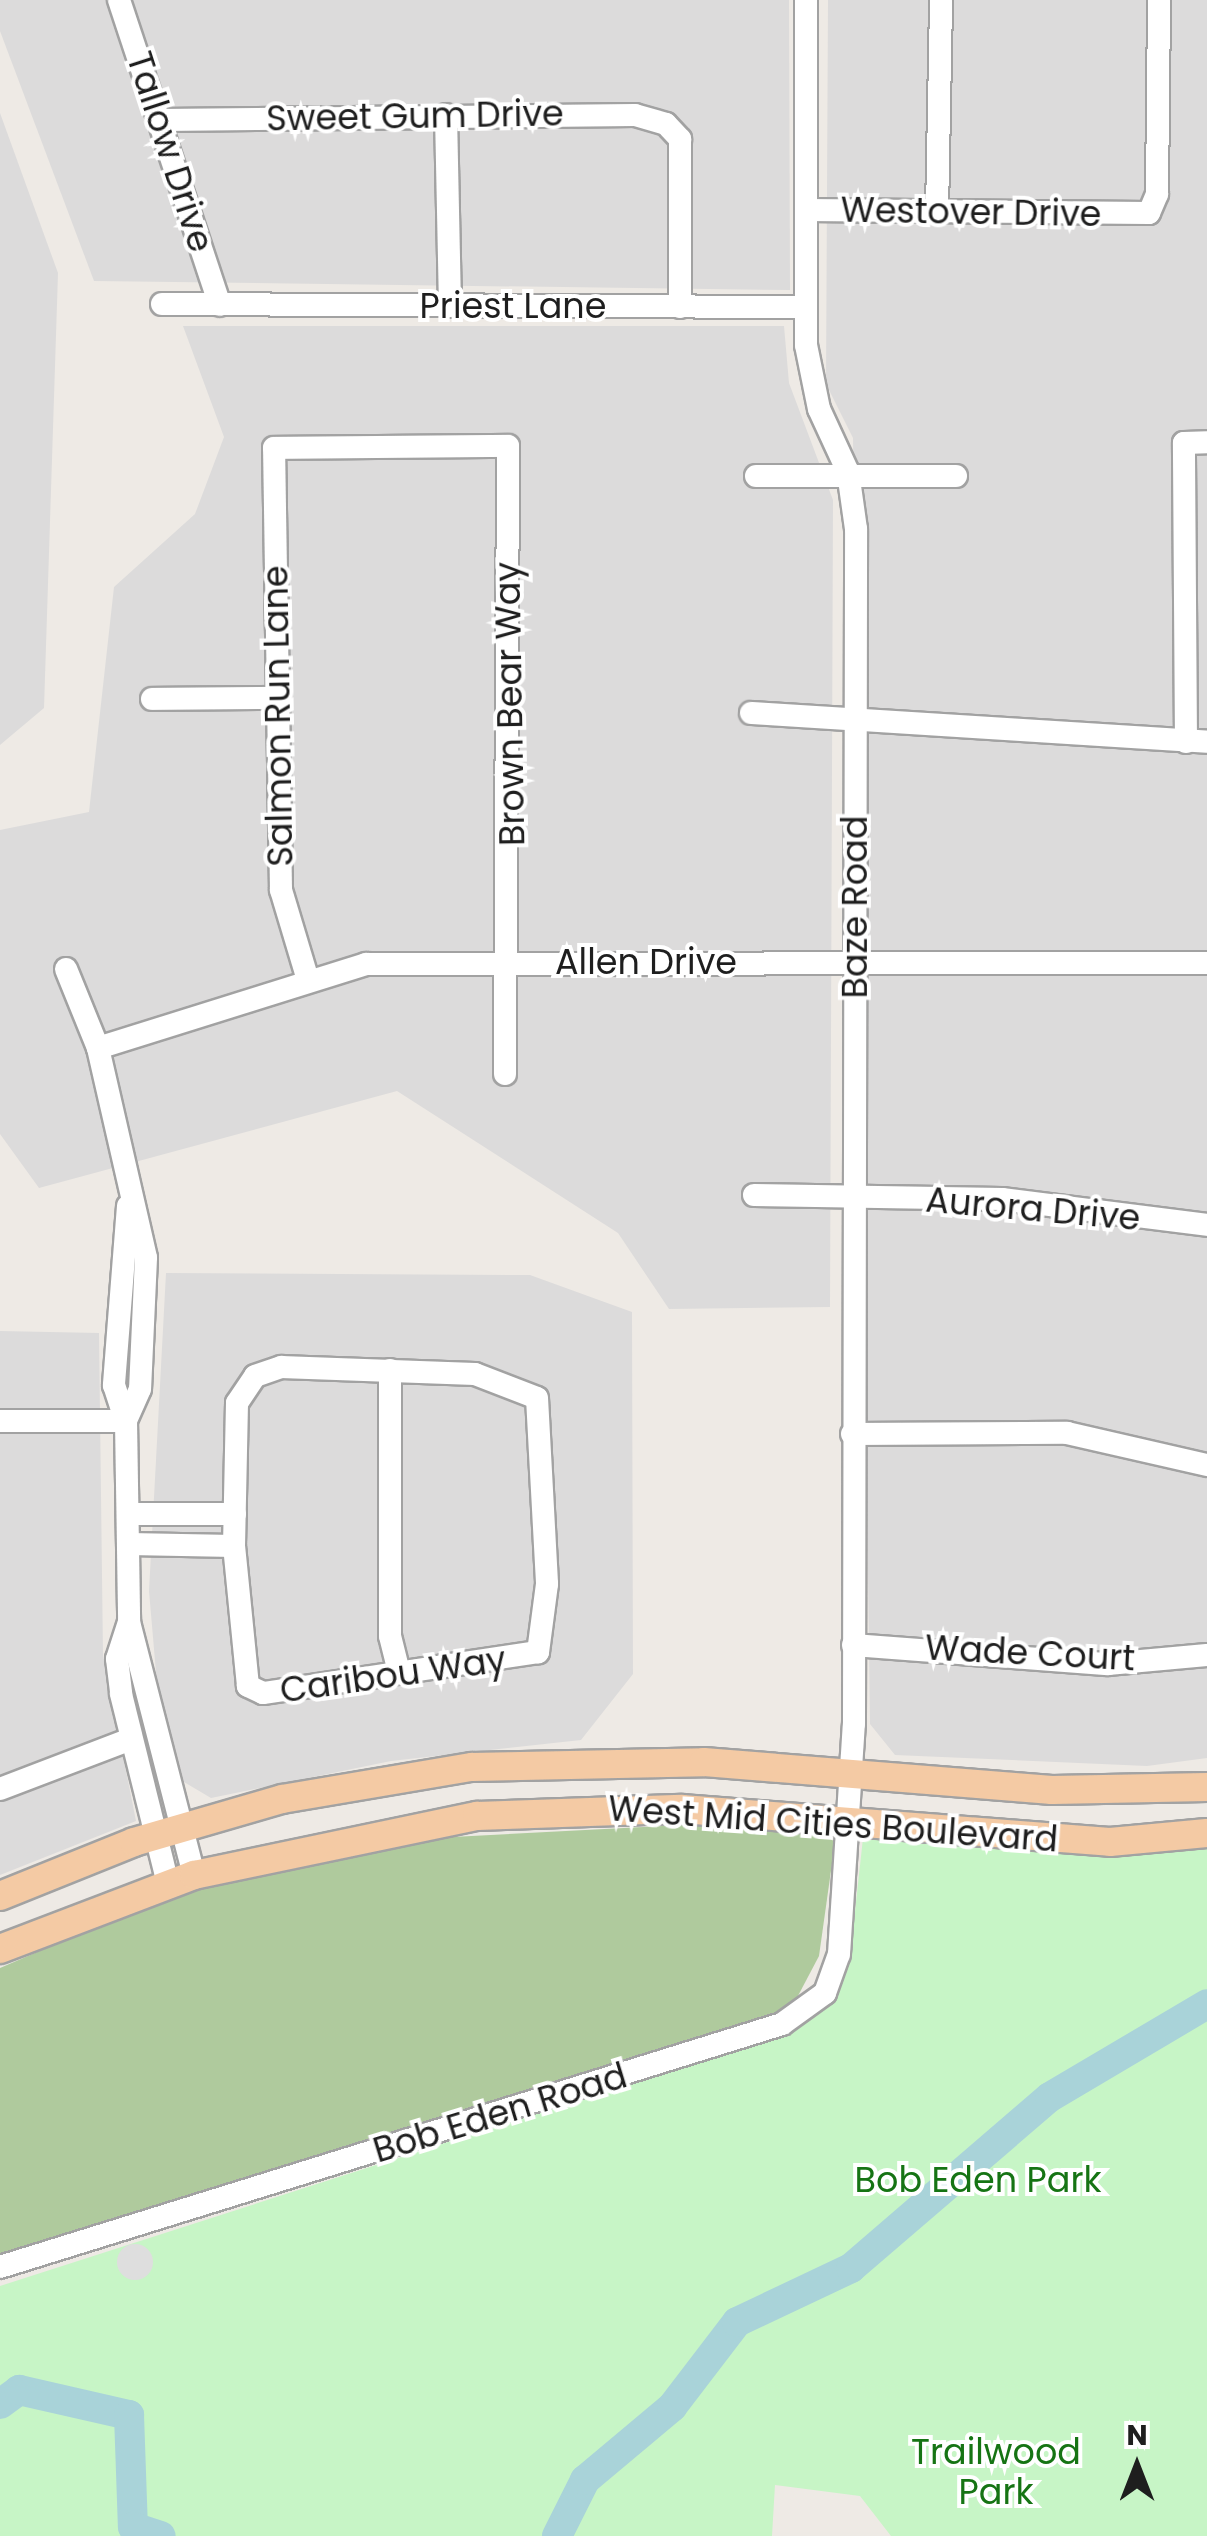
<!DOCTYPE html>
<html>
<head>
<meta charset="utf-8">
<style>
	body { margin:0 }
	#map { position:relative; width:1207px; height:2536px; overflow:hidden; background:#eeeae5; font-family:Poppins,sans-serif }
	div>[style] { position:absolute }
	.residential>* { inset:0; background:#dcdbdb }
	.forest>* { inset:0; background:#afca9d }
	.park>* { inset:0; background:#c7f5c6 }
	.parking>* { inset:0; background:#dedede }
	.round { border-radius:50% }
	.river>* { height:30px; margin:-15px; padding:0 15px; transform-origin:15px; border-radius:15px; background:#a9d3d9 }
	.roads { filter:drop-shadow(2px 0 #a2a2a2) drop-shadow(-2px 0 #a2a2a2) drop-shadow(0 2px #a2a2a2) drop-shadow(0 -2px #a2a2a2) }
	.minor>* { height:22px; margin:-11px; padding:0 11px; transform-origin:11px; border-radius:11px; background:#fff }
	.major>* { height:28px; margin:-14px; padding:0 14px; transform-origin:14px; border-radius:14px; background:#f4caa4 }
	span { translate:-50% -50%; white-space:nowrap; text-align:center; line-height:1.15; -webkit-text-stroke:8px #fff; paint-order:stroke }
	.street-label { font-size:35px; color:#1e1e1e }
	.park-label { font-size:35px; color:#167414 }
	.north { position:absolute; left:1087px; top:2416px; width:100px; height:100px; -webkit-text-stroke:8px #fff; paint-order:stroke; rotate:0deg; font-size:28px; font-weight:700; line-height:40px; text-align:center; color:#1e1e1e }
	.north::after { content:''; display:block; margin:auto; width:35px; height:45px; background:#1e1e1e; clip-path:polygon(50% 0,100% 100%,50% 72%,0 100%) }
</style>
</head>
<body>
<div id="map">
	<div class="residential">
		<i style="clip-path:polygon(0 0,789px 0,790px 290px,94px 281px,0 31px)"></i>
		<i style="clip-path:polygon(828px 0,1207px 0,1207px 1758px,1147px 1766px,895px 1755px,870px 1724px,853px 438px,826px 384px)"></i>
		<i style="clip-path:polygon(0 113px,58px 273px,44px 708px,0 745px)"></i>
		<i style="clip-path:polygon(183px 326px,784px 326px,789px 383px,833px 500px,830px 1307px,669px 1309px,618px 1233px,397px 1091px,39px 1188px,0 1134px,0 830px,89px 812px,114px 587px,195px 514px,224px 437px)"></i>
		<i style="clip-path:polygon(166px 1273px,530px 1275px,632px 1312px,633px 1674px,581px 1740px,391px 1761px,211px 1798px,184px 1782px,157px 1684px,149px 1591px)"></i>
		<i style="clip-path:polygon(0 1331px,99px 1333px,103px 1655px,136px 1821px,0 1875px)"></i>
	</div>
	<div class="forest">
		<i style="clip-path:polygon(701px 1824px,822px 1833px,835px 1842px,819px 1956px,790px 2011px,0 2258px,0 1968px,177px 1892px,395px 1840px)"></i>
	</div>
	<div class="park">
		<i style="clip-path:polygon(863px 1838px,1112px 1855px,1207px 1846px,1207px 2536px,891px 2536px,860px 2496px,775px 2485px,772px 2536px,0 2536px,0 2286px,759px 2042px,819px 2014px,850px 1957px)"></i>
	</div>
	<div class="parking">
		<i class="round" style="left:117px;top:2244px;width:36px;height:36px"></i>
	</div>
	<div class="river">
		<i style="left:0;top:2404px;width:24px;rotate:-36deg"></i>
		<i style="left:19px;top:2390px;width:113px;rotate:12.8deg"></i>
		<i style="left:129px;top:2415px;width:112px;rotate:88deg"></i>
		<i style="left:133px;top:2527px;width:29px;rotate:18deg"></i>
		<i style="left:557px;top:2536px;width:63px;rotate:-63.4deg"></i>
		<i style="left:585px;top:2480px;width:114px;rotate:-40deg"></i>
		<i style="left:672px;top:2407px;width:107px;rotate:-52.6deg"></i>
		<i style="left:737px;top:2322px;width:126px;rotate:-25.3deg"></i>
		<i style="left:851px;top:2268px;width:262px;rotate:-40.7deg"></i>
		<i style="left:1050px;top:2097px;width:182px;rotate:-30.6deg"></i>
	</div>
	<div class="roads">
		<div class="minor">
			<i style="left:119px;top:0;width:321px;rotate:71.7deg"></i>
			<i style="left:446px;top:115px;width:191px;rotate:88.8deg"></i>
			<i style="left:162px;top:120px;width:473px;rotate:-0.6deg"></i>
			<i style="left:635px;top:115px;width:32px;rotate:16deg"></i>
			<i style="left:666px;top:124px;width:21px;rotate:47deg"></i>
			<i style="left:680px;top:139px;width:168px;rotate:90deg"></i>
			<i style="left:806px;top:210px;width:343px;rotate:0.5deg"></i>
			<i style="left:1149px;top:213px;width:21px;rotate:-67deg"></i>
			<i style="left:1157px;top:194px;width:194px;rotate:-89.4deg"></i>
			<i style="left:937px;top:212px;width:212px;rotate:-88.9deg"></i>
			<i style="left:162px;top:304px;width:644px;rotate:0.27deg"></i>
			<i style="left:756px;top:476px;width:200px"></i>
			<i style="left:152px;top:699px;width:125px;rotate:-0.5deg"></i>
			<i style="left:751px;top:713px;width:457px;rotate:3.6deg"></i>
			<i style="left:1186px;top:742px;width:299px;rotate:-90.4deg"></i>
			<i style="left:1184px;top:443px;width:23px;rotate:-2deg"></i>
			<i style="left:66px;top:969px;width:85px;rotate:67.9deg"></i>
			<i style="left:98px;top:1048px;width:215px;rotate:77.1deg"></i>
			<i style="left:146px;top:1258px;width:131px;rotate:92.6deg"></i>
			<i style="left:140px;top:1389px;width:35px;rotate:114deg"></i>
			<i style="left:308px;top:980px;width:94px;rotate:-106.7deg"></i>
			<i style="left:281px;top:890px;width:442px;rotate:-90.9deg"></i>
			<i style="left:274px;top:448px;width:234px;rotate:-0.5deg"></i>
			<i style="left:508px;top:446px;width:628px;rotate:90.27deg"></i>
			<i style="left:98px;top:1048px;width:281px;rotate:-17.4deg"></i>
			<i style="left:366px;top:964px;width:841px;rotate:-0.07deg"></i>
			<i style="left:754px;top:1195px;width:248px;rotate:0.9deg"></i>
			<i style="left:1002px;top:1199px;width:207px;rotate:7.2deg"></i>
			<i style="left:128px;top:1206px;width:180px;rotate:94.5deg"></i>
			<i style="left:114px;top:1385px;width:38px;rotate:72deg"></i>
			<i style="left:126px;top:1421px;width:201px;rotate:89.1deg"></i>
			<i style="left:129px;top:1622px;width:261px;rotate:75.6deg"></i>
			<i style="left:281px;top:1367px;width:194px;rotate:2.1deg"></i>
			<i style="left:475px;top:1374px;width:66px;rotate:21.2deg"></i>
			<i style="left:537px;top:1398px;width:186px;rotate:86.9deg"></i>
			<i style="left:547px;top:1584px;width:69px;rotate:97.5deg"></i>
			<i style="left:538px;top:1652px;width:278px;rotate:171.5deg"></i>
			<i style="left:263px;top:1693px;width:17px;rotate:-155deg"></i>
			<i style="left:248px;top:1686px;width:141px;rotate:-95.7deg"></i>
			<i style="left:234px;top:1546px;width:143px;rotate:-88.8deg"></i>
			<i style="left:237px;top:1403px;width:32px;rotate:-56deg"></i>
			<i style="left:255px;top:1376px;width:28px;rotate:-19deg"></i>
			<i style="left:390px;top:1370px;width:266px;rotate:90deg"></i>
			<i style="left:390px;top:1636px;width:36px;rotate:76deg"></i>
			<i style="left:0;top:1421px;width:126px"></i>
			<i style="left:852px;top:1434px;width:215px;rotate:-0.3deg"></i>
			<i style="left:1067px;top:1433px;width:144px;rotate:12.9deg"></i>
			<i style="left:128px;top:1514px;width:107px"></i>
			<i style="left:129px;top:1544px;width:105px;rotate:1.1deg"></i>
			<i style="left:129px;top:1622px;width:39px;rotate:108deg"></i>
			<i style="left:117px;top:1659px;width:35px;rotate:83deg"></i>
			<i style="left:121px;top:1694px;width:196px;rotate:76.1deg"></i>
			<i style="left:853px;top:1645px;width:256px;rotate:4.3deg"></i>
			<i style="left:1108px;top:1664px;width:99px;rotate:-5.2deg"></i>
			<i style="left:0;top:1789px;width:137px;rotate:-20.9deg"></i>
			<i style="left:0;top:2267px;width:819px;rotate:-17.26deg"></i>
			<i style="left:782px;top:2024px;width:53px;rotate:-35.8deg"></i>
			<i style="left:825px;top:1993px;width:41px;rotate:-70.3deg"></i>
			<i style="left:839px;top:1954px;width:230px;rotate:-86.3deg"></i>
			<i style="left:854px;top:1724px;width:1195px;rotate:-89.9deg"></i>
			<i style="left:856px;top:529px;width:58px;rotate:-98deg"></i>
			<i style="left:848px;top:472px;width:69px;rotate:-114.7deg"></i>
			<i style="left:819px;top:409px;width:65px;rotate:-101.5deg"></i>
			<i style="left:806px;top:345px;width:345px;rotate:-90deg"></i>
		</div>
		<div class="major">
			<i style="left:0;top:1896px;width:144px;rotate:-21.9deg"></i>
			<i style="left:134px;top:1842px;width:154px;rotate:-16.2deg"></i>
			<i style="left:282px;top:1799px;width:193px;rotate:-9.6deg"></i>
			<i style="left:472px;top:1767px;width:232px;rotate:-1.2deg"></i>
			<i style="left:704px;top:1762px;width:349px;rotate:4.6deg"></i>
			<i style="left:1052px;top:1790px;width:155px;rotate:-1.1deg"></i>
			<i style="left:0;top:1949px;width:208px;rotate:-20.9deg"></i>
			<i style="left:194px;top:1875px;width:289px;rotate:-11.8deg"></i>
			<i style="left:477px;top:1816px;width:205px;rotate:-2deg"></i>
			<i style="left:682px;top:1809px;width:429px;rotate:4.4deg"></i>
			<i style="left:1110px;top:1842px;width:97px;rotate:-5.3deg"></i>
		</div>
	</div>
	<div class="street-label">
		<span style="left:415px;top:116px;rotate:-1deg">Sweet Gum Drive</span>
		<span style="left:170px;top:152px;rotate:72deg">Tallow Drive</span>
		<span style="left:971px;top:212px;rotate:1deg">Westover Drive</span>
		<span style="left:513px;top:306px">Priest Lane</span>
		<span style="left:510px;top:704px;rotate:-91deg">Brown Bear Way</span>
		<span style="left:278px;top:716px;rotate:-91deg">Salmon Run Lane</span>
		<span style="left:855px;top:907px;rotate:-90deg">Baze Road</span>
		<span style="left:646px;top:962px">Allen Drive</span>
		<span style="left:1033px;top:1209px;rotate:5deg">Aurora Drive</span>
		<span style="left:1030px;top:1653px;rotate:3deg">Wade Court</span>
		<span style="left:393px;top:1675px;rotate:-8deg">Caribou Way</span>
		<span style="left:833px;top:1824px;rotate:4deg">West Mid Cities Boulevard</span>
		<span style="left:500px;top:2113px;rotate:-17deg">Bob Eden Road</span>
	</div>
	<div class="park-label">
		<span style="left:978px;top:2180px">Bob Eden Park</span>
		<span style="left:996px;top:2472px">Trailwood<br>Park</span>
	</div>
	<div class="north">N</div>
</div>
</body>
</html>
